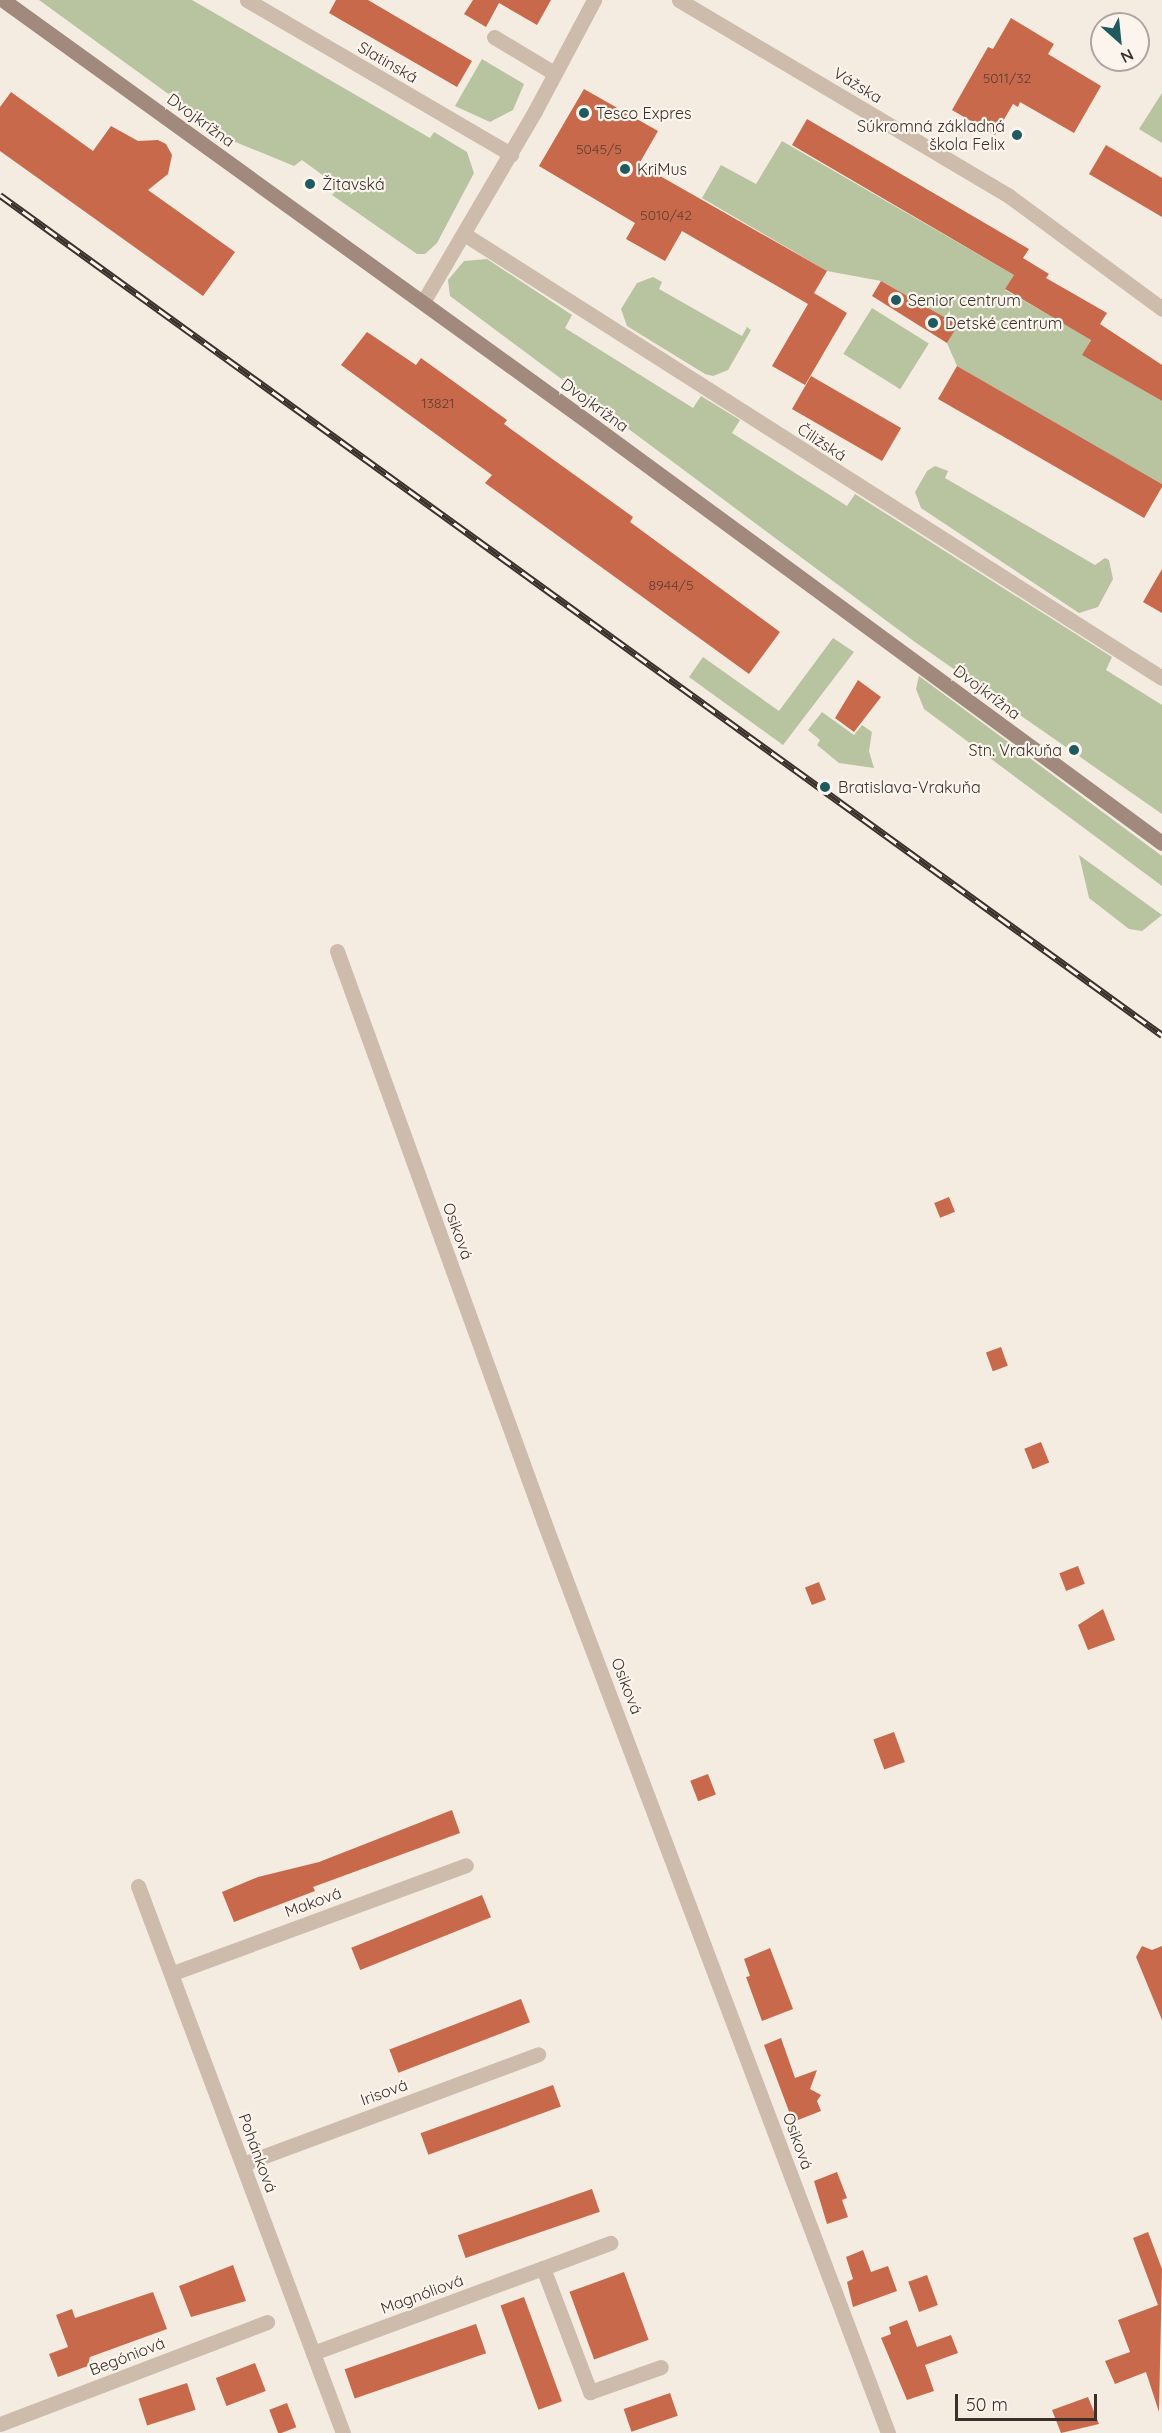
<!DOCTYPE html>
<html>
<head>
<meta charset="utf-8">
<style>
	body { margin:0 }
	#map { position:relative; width:1162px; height:2433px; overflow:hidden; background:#f4ebe1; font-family:Quicksand,sans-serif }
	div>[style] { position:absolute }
	.green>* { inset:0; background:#b8c4a0; transform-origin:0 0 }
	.building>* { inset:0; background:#c8694b; transform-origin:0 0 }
	.street>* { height:15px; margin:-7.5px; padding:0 7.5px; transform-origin:7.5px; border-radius:7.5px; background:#cdbbac }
	.secondary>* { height:15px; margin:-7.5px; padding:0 7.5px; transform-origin:7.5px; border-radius:7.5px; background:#a18a7d }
	.rail>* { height:7px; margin-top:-3.5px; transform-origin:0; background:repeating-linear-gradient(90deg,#fbf5ee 0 14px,#3b302b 0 28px); box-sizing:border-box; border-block:2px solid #3b302b }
	.dots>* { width:16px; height:16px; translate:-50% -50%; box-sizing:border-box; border:3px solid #fbf5ee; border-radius:50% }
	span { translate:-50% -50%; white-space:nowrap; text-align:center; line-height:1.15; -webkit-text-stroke:4.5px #fbf5ee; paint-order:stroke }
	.number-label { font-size:14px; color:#5e3e33 }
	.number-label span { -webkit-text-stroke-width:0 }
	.street-label { font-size:16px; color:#3b302b }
	.poi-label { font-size:16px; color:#3b302b }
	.left { translate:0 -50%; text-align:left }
	.right { translate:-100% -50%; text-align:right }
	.north { position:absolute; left:1090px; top:12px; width:60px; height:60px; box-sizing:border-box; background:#fbf5ee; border:2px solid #aea6a0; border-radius:50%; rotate:153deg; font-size:16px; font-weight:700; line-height:24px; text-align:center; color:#3b302b }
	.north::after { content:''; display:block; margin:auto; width:21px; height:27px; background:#1f5a5e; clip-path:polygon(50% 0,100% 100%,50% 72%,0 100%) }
	.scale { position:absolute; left:955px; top:2394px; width:142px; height:27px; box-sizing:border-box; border:3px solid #3b302b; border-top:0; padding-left:8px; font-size:18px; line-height:21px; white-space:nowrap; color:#3b302b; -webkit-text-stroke:4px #fbf5ee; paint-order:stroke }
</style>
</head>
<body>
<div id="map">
	<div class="green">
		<i style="clip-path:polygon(39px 0,192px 0,430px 138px,434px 132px,467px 152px,474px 173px,437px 243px,425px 254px,417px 254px,332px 195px,339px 187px,302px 160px,294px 166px,233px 141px)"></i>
		<i style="clip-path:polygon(482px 59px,524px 84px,513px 110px,490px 122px,455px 106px)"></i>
		<i style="clip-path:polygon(1162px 93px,1162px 143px,1139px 129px)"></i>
		<i style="clip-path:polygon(782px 141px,1014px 275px,1005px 290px,1091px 339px,1083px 355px,1162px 401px,1162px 486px,957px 366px,947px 343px,957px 325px,881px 281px,827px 271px,702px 198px,721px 165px,756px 184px)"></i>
		<i style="clip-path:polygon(487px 259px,572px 315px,565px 328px,693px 408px,701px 396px,740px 420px,732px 433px,847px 506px,855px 494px,1112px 657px,1106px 670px,1162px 705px,1162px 814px,915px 642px,450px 296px,448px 280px,464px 261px)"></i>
		<i style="clip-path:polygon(653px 277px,662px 282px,659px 289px,733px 331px,742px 336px,747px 327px,751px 330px,728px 370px,713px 376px,705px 374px,627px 326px,621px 309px,637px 283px)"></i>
		<i style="left:872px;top:308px;width:67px;height:54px;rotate:32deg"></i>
		<i style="clip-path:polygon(935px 466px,948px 471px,945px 478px,1095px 565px,1105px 558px,1109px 560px,1113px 579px,1098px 607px,1079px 613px,921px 508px,915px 492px,927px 471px)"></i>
		<i style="clip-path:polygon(833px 638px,854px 652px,783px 745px,689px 677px,703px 657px,779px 711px)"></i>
		<i style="clip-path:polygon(919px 676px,1162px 856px,1162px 886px,924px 709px,916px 689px)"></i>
		<i style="clip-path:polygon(822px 712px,854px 735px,862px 725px,872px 732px,869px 751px,874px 768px,839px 763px,817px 745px,820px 740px,808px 730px)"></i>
		<i style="clip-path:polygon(1079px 855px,1162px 915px,1142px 931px,1129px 929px,1089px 898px)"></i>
	</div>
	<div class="building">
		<i style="clip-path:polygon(336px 0,368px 0,472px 61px,457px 87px,329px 13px)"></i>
		<i style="clip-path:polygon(473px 0,551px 0,537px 25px,499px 3px,486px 27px,464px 14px)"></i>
		<i style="clip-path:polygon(1011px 18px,1054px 44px,1048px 54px,1101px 86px,1074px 133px,1020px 102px,1018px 107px,1013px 104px,995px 135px,952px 110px,988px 47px,993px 49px)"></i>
		<i style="clip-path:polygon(584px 89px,658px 131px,639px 164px,827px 271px,814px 293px,847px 313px,805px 385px,772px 366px,808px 304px,682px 231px,665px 261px,626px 239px,635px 223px,539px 166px)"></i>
		<i style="clip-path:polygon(11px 92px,93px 151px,111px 126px,138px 141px,158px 140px,166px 144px,172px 155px,168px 174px,148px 190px,235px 252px,203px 296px,0 151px,0 107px)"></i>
		<i style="clip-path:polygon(807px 119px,1029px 249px,1023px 258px,1049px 274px,1046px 278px,1107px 313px,1100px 324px,1162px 365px,1162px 401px,1082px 355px,1091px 340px,1005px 289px,1014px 275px,792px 145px)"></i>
		<i style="clip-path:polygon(1106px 145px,1162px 178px,1162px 217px,1089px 174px)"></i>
		<i style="clip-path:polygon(881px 281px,958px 325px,947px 343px,872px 296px)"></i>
		<i style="clip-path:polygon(367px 332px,416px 365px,421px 358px,507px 420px,504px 424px,633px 517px,630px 522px,780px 632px,749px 674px,485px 483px,492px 475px,341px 365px)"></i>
		<i style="left:957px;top:366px;width:238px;height:38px;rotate:30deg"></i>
		<i style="left:811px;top:376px;width:104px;height:38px;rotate:30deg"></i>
		<i style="clip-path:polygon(1162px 569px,1162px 613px,1143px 602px)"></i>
		<i style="clip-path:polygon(858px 680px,881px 697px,854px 732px,835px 718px)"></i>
		<i style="left:949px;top:1197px;width:16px;height:16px;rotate:68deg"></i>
		<i style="left:1001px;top:1347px;width:20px;height:16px;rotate:70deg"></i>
		<i style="left:1041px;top:1442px;width:22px;height:18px;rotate:68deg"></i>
		<i style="left:1078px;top:1566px;width:19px;height:20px;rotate:69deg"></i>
		<i style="left:819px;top:1582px;width:19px;height:15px;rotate:69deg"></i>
		<i style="clip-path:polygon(1103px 1609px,1115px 1640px,1088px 1650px,1078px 1625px)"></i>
		<i style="left:894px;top:1732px;width:32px;height:22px;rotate:70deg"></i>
		<i style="left:708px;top:1774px;width:22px;height:19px;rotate:69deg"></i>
		<i style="clip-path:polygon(452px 1810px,460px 1833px,313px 1887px,315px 1891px,234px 1922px,222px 1892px,258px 1877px,319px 1862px)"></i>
		<i style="left:482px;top:1895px;width:24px;height:141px;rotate:68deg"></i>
		<i style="clip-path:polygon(1142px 1946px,1152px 1950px,1162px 1946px,1162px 2020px,1136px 1957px)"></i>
		<i style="clip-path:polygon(770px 1948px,793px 2009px,762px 2021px,746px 1977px,750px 1976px,744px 1959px)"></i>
		<i style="left:521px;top:1999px;width:25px;height:141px;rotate:69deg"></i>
		<i style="clip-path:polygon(781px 2038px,795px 2078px,817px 2070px,810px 2089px,821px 2095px,817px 2101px,821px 2111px,793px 2122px,764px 2045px)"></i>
		<i style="left:553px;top:2085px;width:23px;height:141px;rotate:70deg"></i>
		<i style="clip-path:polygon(837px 2172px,847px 2198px,842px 2200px,848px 2217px,827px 2224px,814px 2181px)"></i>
		<i style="left:592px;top:2189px;width:24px;height:142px;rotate:71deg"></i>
		<i style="clip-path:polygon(1148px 2232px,1162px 2269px,1159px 2412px,1146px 2372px,1115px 2384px,1105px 2361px,1130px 2352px,1118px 2320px,1158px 2305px,1133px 2238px)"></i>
		<i style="clip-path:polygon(863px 2250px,871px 2272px,888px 2266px,897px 2291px,853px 2307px,847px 2282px,853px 2279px,846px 2257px)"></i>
		<i style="clip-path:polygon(233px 2265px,246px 2301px,191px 2317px,179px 2286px)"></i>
		<i style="left:624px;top:2272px;width:72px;height:58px;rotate:70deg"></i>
		<i style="left:927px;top:2275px;width:32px;height:20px;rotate:70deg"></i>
		<i style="clip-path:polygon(153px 2292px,167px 2329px,90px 2357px,93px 2364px,58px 2377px,49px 2354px,68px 2347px,56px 2315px,72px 2309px,75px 2318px)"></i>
		<i style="left:524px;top:2297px;width:111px;height:25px;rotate:70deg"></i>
		<i style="clip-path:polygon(907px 2320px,917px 2347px,951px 2335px,958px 2353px,925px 2365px,934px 2391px,907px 2400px,881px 2338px,891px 2334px,889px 2327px)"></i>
		<i style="left:476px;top:2324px;width:31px;height:139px;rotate:71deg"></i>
		<i style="left:255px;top:2363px;width:30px;height:42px;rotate:69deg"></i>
		<i style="left:187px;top:2383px;width:28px;height:51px;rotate:72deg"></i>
		<i style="left:670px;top:2393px;width:24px;height:49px;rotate:71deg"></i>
		<i style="clip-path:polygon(1088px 2397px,1099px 2424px,1061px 2433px,1052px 2410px)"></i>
		<i style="left:287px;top:2403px;width:26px;height:19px;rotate:69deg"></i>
	</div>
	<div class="street">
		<i style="left:247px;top:0;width:306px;rotate:30.3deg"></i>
		<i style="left:679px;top:0;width:384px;rotate:30.7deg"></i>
		<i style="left:1009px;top:196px;width:190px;rotate:36.4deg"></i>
		<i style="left:494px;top:37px;width:70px;rotate:31deg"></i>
		<i style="left:464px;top:234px;width:827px;rotate:32.46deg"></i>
		<i style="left:423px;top:302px;width:221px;rotate:-59.6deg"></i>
		<i style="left:535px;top:111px;width:126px;rotate:-62deg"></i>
		<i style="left:337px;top:951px;width:607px;rotate:70.07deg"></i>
		<i style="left:544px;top:1522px;width:974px;rotate:69.31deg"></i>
		<i style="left:138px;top:1886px;width:584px;rotate:69.46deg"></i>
		<i style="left:173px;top:1973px;width:312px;rotate:-20.2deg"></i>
		<i style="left:243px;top:2164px;width:315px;rotate:-20.4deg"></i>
		<i style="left:543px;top:2268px;width:72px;rotate:-20.5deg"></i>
		<i style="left:313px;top:2353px;width:245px;rotate:-20.3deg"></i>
		<i style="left:543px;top:2268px;width:133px;rotate:69.2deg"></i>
		<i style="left:590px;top:2392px;width:75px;rotate:-19.4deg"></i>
		<i style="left:0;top:2424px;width:286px;rotate:-20.9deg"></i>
	</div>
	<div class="secondary">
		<i style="left:3px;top:0;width:730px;rotate:35.8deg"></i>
		<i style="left:595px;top:427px;width:703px;rotate:36.27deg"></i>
	</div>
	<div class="rail">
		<i style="left:0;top:195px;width:1434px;rotate:35.86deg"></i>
	</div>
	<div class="dots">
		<i style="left:584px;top:113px;background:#1f5a5e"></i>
		<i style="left:1017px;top:135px;background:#1f5a5e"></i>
		<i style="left:625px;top:169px;background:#1f5a5e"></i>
		<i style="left:310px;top:184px;background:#1f5a5e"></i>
		<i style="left:896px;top:300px;background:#1f5a5e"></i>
		<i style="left:933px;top:323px;background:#1f5a5e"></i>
		<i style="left:1074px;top:750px;background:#1f5a5e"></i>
		<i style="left:825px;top:787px;background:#1f5a5e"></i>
	</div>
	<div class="number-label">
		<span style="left:1007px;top:78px">5011/32</span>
		<span style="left:599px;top:149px">5045/5</span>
		<span style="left:666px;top:215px">5010/42</span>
		<span style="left:438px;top:403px">13821</span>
		<span style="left:671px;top:585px">8944/5</span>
	</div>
	<div class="street-label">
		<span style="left:388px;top:62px;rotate:30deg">Slatinská</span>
		<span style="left:858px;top:85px;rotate:31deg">Vážska</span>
		<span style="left:201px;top:120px;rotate:36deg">Dvojkrížna</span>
		<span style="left:595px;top:405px;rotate:36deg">Dvojkrížna</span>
		<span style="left:822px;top:442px;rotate:33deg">Čiližská</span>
		<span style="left:987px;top:692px;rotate:37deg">Dvojkrížna</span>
		<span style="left:458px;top:1231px;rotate:70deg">Osiková</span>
		<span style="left:627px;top:1686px;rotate:69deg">Osiková</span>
		<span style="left:313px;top:1902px;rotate:-20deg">Maková</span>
		<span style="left:384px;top:2092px;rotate:-20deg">Irisová</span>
		<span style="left:798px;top:2141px;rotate:70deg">Osiková</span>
		<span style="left:258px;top:2153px;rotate:70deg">Pohánková</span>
		<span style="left:422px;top:2294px;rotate:-20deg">Magnóliová</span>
		<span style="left:127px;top:2356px;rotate:-21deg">Begóniová</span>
	</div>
	<div class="poi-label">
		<span class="left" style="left:596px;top:113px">Tesco Expres</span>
		<span class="right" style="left:1005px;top:135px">Súkromná základná<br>škola Felix</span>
		<span class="left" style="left:637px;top:169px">KriMus</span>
		<span class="left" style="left:322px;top:184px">Žitavská</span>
		<span class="left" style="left:908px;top:300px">Senior centrum</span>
		<span class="left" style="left:945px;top:323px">Detské centrum</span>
		<span class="right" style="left:1062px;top:750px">Stn. Vrakuňa</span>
		<span class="left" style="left:838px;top:787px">Bratislava-Vrakuňa</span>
	</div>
	<div class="north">N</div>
	<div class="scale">50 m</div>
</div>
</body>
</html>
